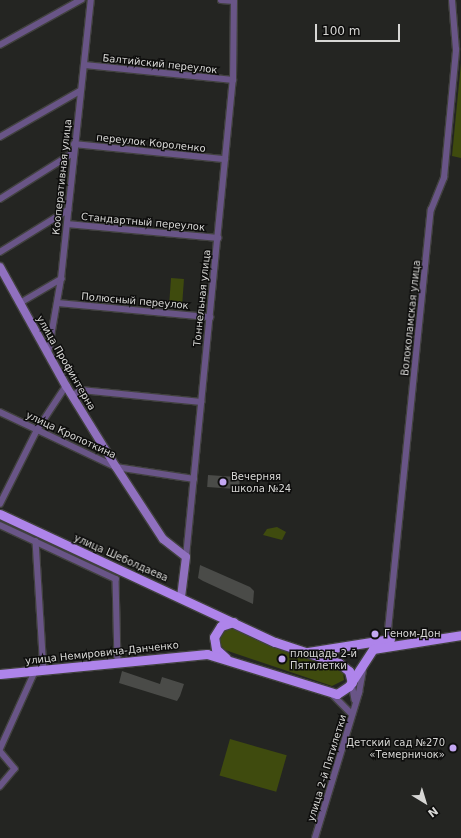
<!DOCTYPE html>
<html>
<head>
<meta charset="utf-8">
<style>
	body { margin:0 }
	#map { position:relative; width:461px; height:838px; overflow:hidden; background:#242522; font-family:"DejaVu Sans",sans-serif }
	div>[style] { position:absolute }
	.green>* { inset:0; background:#3f4b0e; transform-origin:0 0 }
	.building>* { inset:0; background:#4a4b48; transform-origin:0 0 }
	.roads { filter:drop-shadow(1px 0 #41413f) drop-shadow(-1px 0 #41413f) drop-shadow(0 1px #41413f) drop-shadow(0 -1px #41413f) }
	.street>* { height:5.5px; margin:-2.75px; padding:0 2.75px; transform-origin:2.75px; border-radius:2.75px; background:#695587 }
	.secondary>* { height:8px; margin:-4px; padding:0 4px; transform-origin:4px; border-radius:4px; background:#9070bf }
	.primary>* { height:9px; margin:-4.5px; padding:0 4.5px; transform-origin:4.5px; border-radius:4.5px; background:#ae84ea }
	.dots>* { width:11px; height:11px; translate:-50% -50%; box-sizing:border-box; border:2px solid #0e0e0d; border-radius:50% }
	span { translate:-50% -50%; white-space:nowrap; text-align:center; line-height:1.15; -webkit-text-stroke:3px #0e0e0d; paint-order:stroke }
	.street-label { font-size:10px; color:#d7d7d5 }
	.poi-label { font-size:10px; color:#d7d7d5 }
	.left { translate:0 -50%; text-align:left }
	.right { translate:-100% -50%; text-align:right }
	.north { position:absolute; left:405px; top:782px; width:40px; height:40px; -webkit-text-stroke:3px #0e0e0d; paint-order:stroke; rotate:142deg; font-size:11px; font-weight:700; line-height:16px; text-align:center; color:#d7d7d5 }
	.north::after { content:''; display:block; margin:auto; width:14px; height:18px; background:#d7d7d5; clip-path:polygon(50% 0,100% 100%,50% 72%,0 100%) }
	.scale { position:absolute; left:315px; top:24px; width:85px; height:18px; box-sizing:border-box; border:2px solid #d7d7d5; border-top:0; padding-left:5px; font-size:12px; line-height:14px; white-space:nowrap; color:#d7d7d5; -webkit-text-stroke:3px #0e0e0d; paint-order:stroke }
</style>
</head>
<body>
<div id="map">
	<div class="green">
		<i style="clip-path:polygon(461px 63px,461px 158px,452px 156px)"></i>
		<i style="left:171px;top:278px;width:13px;height:25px;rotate:4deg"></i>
		<i style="clip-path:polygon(277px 527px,286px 532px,282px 540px,263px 535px,267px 529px)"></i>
		<i style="clip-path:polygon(229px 627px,279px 648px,337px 666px,343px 672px,344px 680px,332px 686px,225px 650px,219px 643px,219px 636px)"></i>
		<i style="left:230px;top:739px;width:59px;height:38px;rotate:16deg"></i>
	</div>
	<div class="building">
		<i style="left:208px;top:475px;width:32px;height:12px;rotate:4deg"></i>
		<i style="clip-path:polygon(200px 565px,250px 587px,254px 591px,253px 604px,203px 581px,198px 578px)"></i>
		<i style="clip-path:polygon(122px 671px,160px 684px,162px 677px,184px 684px,180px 696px,177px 701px,119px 683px)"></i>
	</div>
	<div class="roads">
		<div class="street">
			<i style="left:221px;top:0;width:13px;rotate:4deg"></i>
			<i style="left:0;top:45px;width:93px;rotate:-29.1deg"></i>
			<i style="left:85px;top:65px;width:149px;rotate:5.8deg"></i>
			<i style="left:0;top:137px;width:92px;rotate:-29.9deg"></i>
			<i style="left:74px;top:144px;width:152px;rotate:5.7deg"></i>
			<i style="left:0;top:199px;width:86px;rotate:-32.2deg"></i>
			<i style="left:67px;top:224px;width:152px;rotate:5.3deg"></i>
			<i style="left:0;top:252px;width:80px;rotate:-31.7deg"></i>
			<i style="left:20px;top:303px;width:48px;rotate:-30.3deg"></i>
			<i style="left:58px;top:303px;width:153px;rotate:5.3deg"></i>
			<i style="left:48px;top:354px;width:76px;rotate:-80.2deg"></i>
			<i style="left:61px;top:279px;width:281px;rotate:-83.9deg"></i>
			<i style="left:72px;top:396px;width:11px;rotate:-34deg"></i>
			<i style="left:81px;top:390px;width:121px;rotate:5.7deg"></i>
			<i style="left:0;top:412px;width:128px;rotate:25.4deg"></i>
			<i style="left:116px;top:467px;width:79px;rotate:8.7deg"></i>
			<i style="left:0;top:504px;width:83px;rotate:-63.4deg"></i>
			<i style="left:37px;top:430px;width:53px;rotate:-56.6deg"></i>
			<i style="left:0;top:525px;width:128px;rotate:25deg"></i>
			<i style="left:116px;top:579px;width:83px;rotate:88.6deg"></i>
			<i style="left:36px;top:541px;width:129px;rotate:86.5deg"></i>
			<i style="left:186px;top:557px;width:479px;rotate:-84.4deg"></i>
			<i style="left:233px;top:80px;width:80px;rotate:-89.3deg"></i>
			<i style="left:387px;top:640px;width:432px;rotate:-84.2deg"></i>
			<i style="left:431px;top:210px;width:35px;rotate:-68deg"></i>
			<i style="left:444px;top:178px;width:129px;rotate:-84.6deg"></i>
			<i style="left:456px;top:50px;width:50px;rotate:-94.6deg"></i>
			<i style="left:352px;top:683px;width:17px;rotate:80deg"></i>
			<i style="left:332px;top:694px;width:28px;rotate:45deg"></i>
			<i style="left:0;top:749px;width:85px;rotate:-65.8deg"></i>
			<i style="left:0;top:751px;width:23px;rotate:50deg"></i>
			<i style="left:15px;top:769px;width:23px;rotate:130deg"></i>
			<i style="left:315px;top:838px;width:152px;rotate:-73.1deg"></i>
			<i style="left:359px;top:693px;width:27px;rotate:-80deg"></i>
		</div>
		<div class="secondary">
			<i style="left:0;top:267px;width:136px;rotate:61deg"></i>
			<i style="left:66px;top:386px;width:95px;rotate:58.3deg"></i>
			<i style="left:116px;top:467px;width:86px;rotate:56.9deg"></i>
			<i style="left:163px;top:539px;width:29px;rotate:38deg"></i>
			<i style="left:186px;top:557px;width:40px;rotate:97.1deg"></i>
		</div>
		<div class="primary">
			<i style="left:0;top:514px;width:303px;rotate:25deg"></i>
			<i style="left:275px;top:642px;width:67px;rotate:18.2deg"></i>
			<i style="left:339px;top:663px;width:13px;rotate:39deg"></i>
			<i style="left:349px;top:671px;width:12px;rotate:76deg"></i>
			<i style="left:308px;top:652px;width:83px;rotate:-9deg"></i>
			<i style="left:226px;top:658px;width:13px;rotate:-138deg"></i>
			<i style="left:216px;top:649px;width:12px;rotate:-99deg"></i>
			<i style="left:214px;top:637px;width:13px;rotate:-58deg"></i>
			<i style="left:221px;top:626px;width:13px;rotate:-18deg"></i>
			<i style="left:0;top:674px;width:208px;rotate:-5.5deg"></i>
			<i style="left:207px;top:654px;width:136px;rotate:17.1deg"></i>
			<i style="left:337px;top:694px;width:14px;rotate:-34deg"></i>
			<i style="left:349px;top:686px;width:44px;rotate:-57deg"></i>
			<i style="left:373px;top:649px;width:89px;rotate:-9deg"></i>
		</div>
	</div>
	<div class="dots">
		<i style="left:223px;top:482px;background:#c3a7f2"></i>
		<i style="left:375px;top:634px;background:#c3a7f2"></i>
		<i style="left:282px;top:659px;background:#c3a7f2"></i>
		<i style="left:453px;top:748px;background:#c3a7f2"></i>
	</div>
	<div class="street-label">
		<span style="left:160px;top:64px;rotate:6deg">Балтийский переулок</span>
		<span style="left:151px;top:143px;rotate:6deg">переулок Короленко</span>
		<span style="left:62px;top:177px;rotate:-84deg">Кооперативная улица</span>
		<span style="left:143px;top:222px;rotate:5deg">Стандартный переулок</span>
		<span style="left:202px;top:298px;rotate:-84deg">Тоннельная улица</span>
		<span style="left:135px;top:301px;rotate:5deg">Полюсный переулок</span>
		<span style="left:411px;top:318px;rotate:-84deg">Волоколамская улица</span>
		<span style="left:66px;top:363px;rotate:60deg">улица Профинтерна</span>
		<span style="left:71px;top:435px;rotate:25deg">улица Кропоткина</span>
		<span style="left:121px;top:558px;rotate:24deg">улица Шеболдаева</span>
		<span style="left:102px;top:653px;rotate:-6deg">улица Немировича-Данченко</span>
		<span style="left:327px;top:768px;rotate:-73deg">улица 2-й Пятилетки</span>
	</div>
	<div class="poi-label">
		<span class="left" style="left:231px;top:482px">Вечерняя<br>школа №24</span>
		<span class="left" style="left:384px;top:634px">Геном-Дон</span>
		<span class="left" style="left:290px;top:659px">площадь 2-й<br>Пятилетки</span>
		<span class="right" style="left:445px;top:748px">Детский сад №270<br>«Темерничок»</span>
	</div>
	<div class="north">N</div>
	<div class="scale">100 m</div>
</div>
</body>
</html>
